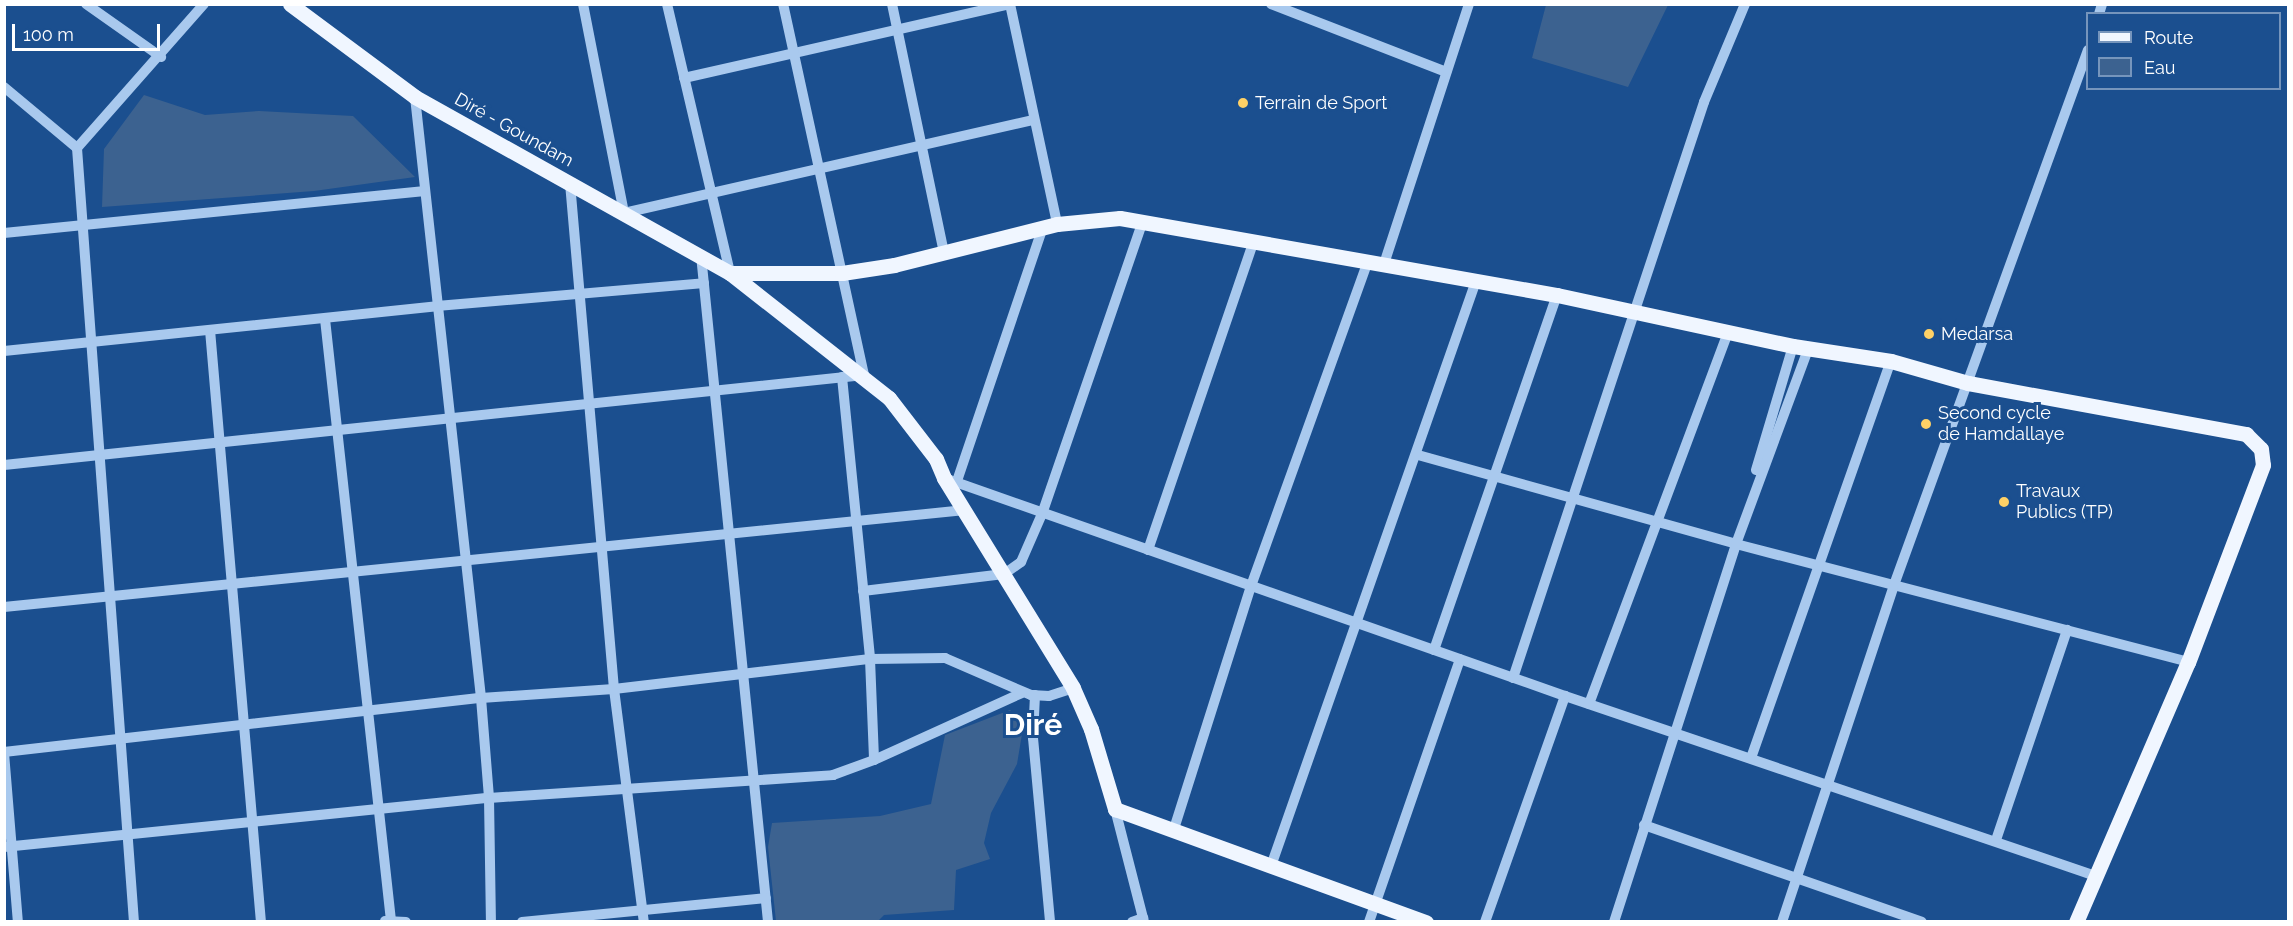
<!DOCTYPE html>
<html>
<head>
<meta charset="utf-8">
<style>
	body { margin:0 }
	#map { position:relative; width:2293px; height:926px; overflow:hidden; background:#1b4f8f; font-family:Raleway,sans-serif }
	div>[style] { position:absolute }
	.water>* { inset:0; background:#3c6290 }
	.minor>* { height:10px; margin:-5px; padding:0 5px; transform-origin:5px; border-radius:5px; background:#a9c9ee }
	.major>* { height:15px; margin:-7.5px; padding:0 7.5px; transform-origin:7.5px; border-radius:7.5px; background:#f0f6ff }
	.dots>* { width:16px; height:16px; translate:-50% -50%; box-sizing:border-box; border:3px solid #1b4f8f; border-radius:50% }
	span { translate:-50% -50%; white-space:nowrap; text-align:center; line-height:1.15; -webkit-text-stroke:6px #1b4f8f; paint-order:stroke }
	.poi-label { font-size:18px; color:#fff }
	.left { translate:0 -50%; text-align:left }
	.street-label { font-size:18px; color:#fff }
	.town-label { font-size:30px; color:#fff; font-weight:700 }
	.frame { position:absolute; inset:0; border:6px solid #fff; pointer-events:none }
	.legend { position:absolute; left:2086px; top:12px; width:195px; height:78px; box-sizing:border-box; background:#1b4f8f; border:2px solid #7695bc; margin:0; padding:8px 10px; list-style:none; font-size:18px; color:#fff }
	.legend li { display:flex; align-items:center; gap:12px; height:30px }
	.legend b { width:30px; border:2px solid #7695bc }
	.scale { position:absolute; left:12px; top:24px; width:148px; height:27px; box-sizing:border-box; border:3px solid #fff; border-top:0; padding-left:8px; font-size:18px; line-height:21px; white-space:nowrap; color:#fff; -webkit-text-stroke:4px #1b4f8f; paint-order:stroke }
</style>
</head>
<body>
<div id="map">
	<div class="water">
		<i style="clip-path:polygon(1546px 5px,1546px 4px,1668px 5px,1628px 87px,1532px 58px)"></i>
		<i style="clip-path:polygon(144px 95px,205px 115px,259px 111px,353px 116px,415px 177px,314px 191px,102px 207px,104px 149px)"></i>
		<i style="clip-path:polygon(1010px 710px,1024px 722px,1017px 764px,991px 813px,984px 843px,990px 859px,956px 870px,954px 910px,884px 915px,878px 921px,776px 921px,768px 847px,772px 823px,880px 816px,931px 804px,945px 735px)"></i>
	</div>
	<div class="minor">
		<i style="left:86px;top:4px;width:92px;rotate:35.2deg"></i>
		<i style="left:583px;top:4px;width:213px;rotate:78.9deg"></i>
		<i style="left:624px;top:213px;width:420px;rotate:-12.8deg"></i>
		<i style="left:667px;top:4px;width:276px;rotate:76.8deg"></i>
		<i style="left:892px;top:4px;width:254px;rotate:78.2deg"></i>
		<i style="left:1010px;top:4px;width:225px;rotate:77.9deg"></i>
		<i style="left:1271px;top:4px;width:188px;rotate:21.2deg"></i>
		<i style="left:2099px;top:14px;width:10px;rotate:-73deg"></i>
		<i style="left:684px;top:78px;width:334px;rotate:-12.8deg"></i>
		<i style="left:4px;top:87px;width:95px;rotate:39.9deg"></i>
		<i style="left:77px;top:148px;width:776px;rotate:85.79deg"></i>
		<i style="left:415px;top:97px;width:605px;rotate:83.73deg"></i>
		<i style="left:481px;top:698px;width:100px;rotate:85.4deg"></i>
		<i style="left:489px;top:798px;width:124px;rotate:89.1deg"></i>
		<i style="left:77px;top:148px;width:192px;rotate:-48.6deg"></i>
		<i style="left:570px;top:183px;width:508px;rotate:85.03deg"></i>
		<i style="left:614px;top:689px;width:235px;rotate:82.7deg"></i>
		<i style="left:4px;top:233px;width:423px;rotate:-5.7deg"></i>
		<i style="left:701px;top:255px;width:670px;rotate:84.26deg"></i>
		<i style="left:1384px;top:264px;width:274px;rotate:-71.9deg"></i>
		<i style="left:325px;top:319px;width:606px;rotate:83.74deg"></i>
		<i style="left:210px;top:330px;width:594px;rotate:85.08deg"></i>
		<i style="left:4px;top:351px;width:435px;rotate:-5.9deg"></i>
		<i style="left:437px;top:306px;width:268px;rotate:-4.9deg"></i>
		<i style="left:842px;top:377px;width:283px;rotate:84.3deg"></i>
		<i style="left:870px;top:659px;width:101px;rotate:87.7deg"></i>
		<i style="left:1418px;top:455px;width:330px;rotate:15.6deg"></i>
		<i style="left:1736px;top:544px;width:467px;rotate:14.6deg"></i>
		<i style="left:4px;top:465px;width:865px;rotate:-5.97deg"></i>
		<i style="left:864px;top:375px;width:380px;rotate:-102.3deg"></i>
		<i style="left:1756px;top:470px;width:129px;rotate:-73.4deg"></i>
		<i style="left:944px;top:478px;width:658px;rotate:19.34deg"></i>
		<i style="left:1565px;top:696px;width:561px;rotate:18.73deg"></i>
		<i style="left:957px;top:481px;width:268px;rotate:-71.3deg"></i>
		<i style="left:1148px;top:550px;width:327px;rotate:-71.1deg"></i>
		<i style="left:863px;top:591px;width:142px;rotate:-6.9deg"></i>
		<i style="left:1004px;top:574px;width:21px;rotate:-35deg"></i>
		<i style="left:1021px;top:562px;width:52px;rotate:-66.4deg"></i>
		<i style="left:1042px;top:514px;width:310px;rotate:-71deg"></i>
		<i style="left:4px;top:607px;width:966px;rotate:-5.76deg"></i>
		<i style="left:1434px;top:650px;width:376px;rotate:-70.9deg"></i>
		<i style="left:1513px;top:678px;width:607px;rotate:-71.65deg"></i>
		<i style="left:1704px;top:102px;width:106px;rotate:-67.3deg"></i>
		<i style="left:1035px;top:695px;width:43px;rotate:92.7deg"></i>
		<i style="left:1033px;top:738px;width:185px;rotate:84.7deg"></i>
		<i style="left:1589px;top:704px;width:397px;rotate:-69.5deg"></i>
		<i style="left:4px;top:752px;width:480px;rotate:-6.5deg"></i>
		<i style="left:481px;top:698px;width:133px;rotate:-3.9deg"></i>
		<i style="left:614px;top:689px;width:258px;rotate:-6.7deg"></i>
		<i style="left:870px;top:659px;width:75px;rotate:-0.8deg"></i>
		<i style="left:945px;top:658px;width:94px;rotate:23.3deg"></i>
		<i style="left:1031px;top:695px;width:18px;rotate:3deg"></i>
		<i style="left:1049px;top:696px;width:25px;rotate:-18deg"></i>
		<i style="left:4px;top:753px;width:170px;rotate:85.3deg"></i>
		<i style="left:1751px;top:758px;width:421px;rotate:-70.6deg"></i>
		<i style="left:1115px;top:809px;width:117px;rotate:75.6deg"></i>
		<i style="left:1644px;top:825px;width:294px;rotate:19.2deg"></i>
		<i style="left:1173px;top:832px;width:258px;rotate:-72.4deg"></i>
		<i style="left:1251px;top:586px;width:345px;rotate:-70.2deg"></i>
		<i style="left:1996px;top:840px;width:222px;rotate:-71.3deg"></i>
		<i style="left:4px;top:847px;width:487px;rotate:-5.8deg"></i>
		<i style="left:489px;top:798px;width:345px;rotate:-3.8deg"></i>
		<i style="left:833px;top:775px;width:44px;rotate:-20.1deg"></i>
		<i style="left:874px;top:760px;width:162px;rotate:-24.4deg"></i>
		<i style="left:1271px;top:866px;width:620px;rotate:-70.69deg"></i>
		<i style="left:385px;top:921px;width:21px;rotate:3deg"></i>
		<i style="left:522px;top:922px;width:245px;rotate:-5.6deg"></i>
		<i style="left:1132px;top:922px;width:12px;rotate:-20deg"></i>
		<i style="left:1369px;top:922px;width:278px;rotate:-70.9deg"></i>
		<i style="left:1485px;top:922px;width:240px;rotate:-70.5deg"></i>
		<i style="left:1614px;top:922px;width:397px;rotate:-72.1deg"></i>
		<i style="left:1736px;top:544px;width:208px;rotate:-69.7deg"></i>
		<i style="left:1782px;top:922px;width:355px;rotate:-71.6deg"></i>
		<i style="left:1894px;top:585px;width:569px;rotate:-70.07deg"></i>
	</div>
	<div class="major">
		<i style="left:290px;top:4px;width:156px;rotate:36.6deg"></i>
		<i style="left:415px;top:97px;width:361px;rotate:29.2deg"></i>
		<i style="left:730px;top:273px;width:202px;rotate:38.2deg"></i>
		<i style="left:889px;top:398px;width:77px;rotate:52.4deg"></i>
		<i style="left:936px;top:459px;width:21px;rotate:67deg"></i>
		<i style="left:944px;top:478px;width:246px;rotate:58.4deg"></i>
		<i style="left:1073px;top:688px;width:45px;rotate:66.3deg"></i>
		<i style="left:1091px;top:729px;width:84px;rotate:73.3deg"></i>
		<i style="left:1115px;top:809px;width:331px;rotate:20deg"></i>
		<i style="left:730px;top:273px;width:112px"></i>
		<i style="left:842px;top:273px;width:53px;rotate:-8.7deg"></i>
		<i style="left:894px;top:265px;width:168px;rotate:-14.1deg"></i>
		<i style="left:1057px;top:224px;width:63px;rotate:-5.4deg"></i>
		<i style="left:1120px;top:218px;width:444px;rotate:10deg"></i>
		<i style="left:1557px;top:295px;width:241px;rotate:12.2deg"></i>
		<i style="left:1793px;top:346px;width:99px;rotate:8.7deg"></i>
		<i style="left:1891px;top:361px;width:80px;rotate:15.9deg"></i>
		<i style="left:1968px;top:383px;width:283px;rotate:10.4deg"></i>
		<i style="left:2246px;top:434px;width:21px;rotate:45deg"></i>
		<i style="left:2261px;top:449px;width:16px;rotate:83deg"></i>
		<i style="left:2263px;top:465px;width:211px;rotate:110.8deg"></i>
		<i style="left:2188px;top:662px;width:283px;rotate:113.3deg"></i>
	</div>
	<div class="dots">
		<i style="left:1243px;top:103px;background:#ffd166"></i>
		<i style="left:1929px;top:334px;background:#ffd166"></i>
		<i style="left:1926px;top:424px;background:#ffd166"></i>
		<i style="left:2004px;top:502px;background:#ffd166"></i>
	</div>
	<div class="poi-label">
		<span class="left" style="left:1255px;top:103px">Terrain de Sport</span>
		<span class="left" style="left:1941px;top:334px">Medarsa</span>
		<span class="left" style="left:1938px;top:424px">Second cycle<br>de Hamdallaye</span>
		<span class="left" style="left:2016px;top:502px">Travaux<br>Publics (TP)</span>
	</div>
	<div class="street-label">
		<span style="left:514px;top:130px;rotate:29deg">Diré - Goundam</span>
	</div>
	<div class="town-label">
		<span style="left:1033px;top:725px">Diré</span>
	</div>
	<div class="frame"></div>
	<ul class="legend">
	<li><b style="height:8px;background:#f0f6ff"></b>Route</li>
	<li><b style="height:16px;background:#3c6290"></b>Eau</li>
	</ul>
	<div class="scale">100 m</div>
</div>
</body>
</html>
